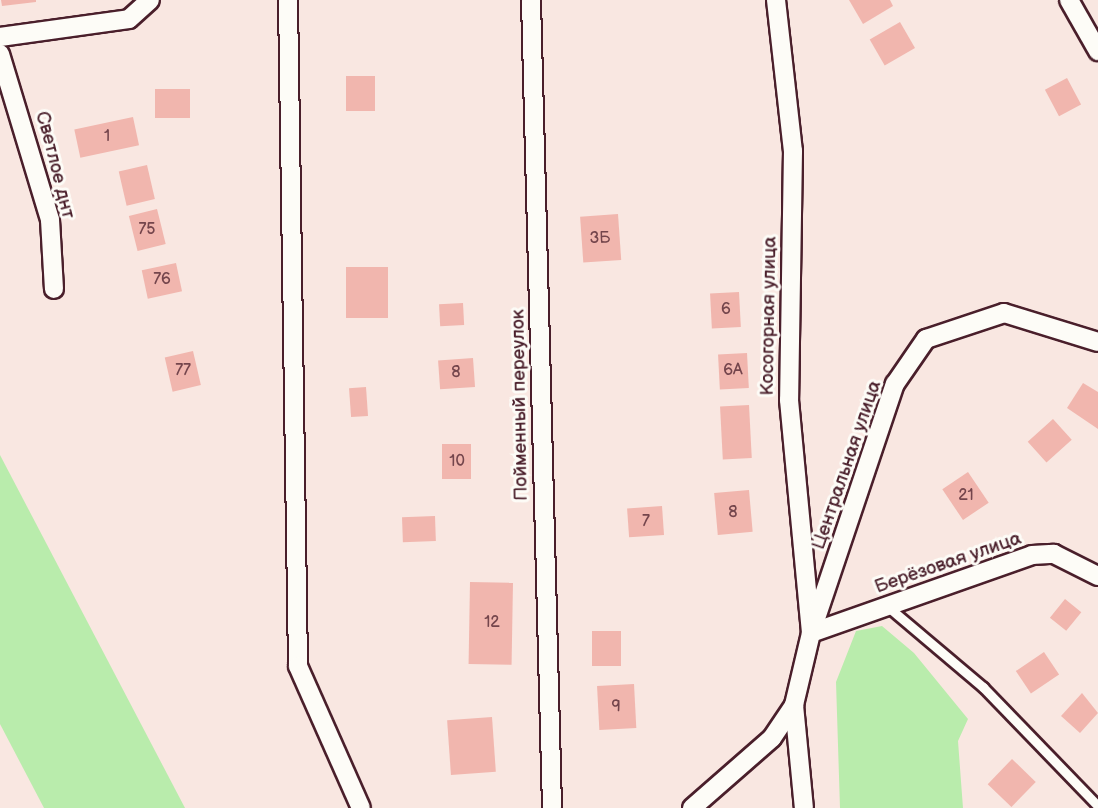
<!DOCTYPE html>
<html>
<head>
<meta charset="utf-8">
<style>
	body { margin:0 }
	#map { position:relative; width:1098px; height:808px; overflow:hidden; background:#f9e7e1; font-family:"Balsamiq Sans",sans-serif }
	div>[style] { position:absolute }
	.green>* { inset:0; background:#b9ecac }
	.building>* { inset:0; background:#f1b6ae; transform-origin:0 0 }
	.roads { filter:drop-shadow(2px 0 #4a1f2b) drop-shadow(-2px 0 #4a1f2b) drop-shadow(0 2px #4a1f2b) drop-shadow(0 -2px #4a1f2b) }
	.service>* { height:9px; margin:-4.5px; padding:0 4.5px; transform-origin:4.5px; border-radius:4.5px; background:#fdfcf7 }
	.minor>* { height:18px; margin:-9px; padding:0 9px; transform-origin:9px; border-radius:9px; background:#fdfcf7 }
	span { translate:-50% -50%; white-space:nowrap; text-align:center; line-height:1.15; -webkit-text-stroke:6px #fdfcf7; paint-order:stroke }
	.number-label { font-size:16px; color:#74454c }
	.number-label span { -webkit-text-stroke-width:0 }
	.street-label { font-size:19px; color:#4a1f2b }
</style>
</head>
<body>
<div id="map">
	<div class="green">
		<i style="clip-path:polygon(0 455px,185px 808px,44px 808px,0 724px)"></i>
		<i style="clip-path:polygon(882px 626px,914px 653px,968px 719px,958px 741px,963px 808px,840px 808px,836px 682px,856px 631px)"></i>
	</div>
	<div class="building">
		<i style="clip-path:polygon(1px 0,36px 0,36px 2px,2px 6px)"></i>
		<i style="clip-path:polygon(849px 0,890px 0,893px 6px,863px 24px)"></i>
		<i style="left:900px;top:22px;width:30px;height:35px;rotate:60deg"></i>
		<i style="left:346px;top:76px;width:29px;height:35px"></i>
		<i style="left:1067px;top:78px;width:30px;height:25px;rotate:62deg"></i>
		<i style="left:190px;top:89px;width:29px;height:35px;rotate:90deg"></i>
		<i style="left:133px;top:117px;width:29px;height:60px;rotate:78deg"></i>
		<i style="left:147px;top:165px;width:35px;height:29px;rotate:77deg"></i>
		<i style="left:157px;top:209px;width:36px;height:29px;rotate:76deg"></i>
		<i style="left:618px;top:214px;width:46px;height:38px;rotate:86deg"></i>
		<i style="left:176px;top:263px;width:29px;height:35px;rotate:78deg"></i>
		<i style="left:346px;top:267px;width:42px;height:51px"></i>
		<i style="left:739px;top:292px;width:35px;height:29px;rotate:87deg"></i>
		<i style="left:463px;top:303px;width:22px;height:24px;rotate:87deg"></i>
		<i style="left:193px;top:351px;width:35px;height:29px;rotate:77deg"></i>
		<i style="left:747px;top:353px;width:35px;height:29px;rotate:87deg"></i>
		<i style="left:473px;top:358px;width:29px;height:35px;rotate:86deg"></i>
		<i style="clip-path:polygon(1083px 383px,1098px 392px,1098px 429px,1067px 408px)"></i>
		<i style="left:366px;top:387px;width:29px;height:17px;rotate:86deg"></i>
		<i style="left:749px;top:405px;width:53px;height:29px;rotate:87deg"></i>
		<i style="left:1053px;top:419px;width:28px;height:34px;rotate:48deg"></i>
		<i style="left:471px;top:444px;width:35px;height:29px;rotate:90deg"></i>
		<i style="left:968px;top:472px;width:37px;height:31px;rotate:56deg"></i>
		<i style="left:749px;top:490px;width:42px;height:35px;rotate:85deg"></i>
		<i style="left:662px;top:506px;width:29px;height:35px;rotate:86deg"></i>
		<i style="left:435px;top:516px;width:25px;height:33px;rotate:88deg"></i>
		<i style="left:470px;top:582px;width:43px;height:82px;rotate:1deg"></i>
		<i style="left:1065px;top:599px;width:21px;height:24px;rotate:39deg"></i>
		<i style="left:592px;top:631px;width:29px;height:35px"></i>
		<i style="left:1044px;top:652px;width:27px;height:34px;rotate:56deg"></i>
		<i style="left:634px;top:684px;width:44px;height:37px;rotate:87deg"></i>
		<i style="clip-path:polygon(1082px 693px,1098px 713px,1080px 733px,1061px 716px)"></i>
		<i style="left:492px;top:717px;width:55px;height:45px;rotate:86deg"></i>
		<i style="left:1012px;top:759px;width:33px;height:35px;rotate:44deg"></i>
	</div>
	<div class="roads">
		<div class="service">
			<i style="left:887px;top:606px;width:126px;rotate:40.2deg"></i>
			<i style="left:983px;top:687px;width:165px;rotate:46deg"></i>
		</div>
		<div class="minor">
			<i style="left:288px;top:0;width:666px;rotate:89.14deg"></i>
			<i style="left:298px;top:666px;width:155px;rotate:66.1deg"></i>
			<i style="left:531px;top:0;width:808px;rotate:88.51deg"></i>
			<i style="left:776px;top:0;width:152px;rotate:83.6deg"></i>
			<i style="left:793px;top:151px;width:249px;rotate:90.9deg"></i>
			<i style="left:789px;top:400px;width:234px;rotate:84.6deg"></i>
			<i style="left:811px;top:633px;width:234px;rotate:-19.4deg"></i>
			<i style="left:1032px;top:555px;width:22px;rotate:-3deg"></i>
			<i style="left:1054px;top:554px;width:49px;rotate:26.6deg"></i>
			<i style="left:1069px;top:0;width:59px;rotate:60.4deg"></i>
			<i style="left:0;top:37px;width:130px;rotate:-7.9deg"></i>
			<i style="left:129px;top:19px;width:28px;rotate:-42deg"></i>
			<i style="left:0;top:54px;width:173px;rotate:73.2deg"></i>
			<i style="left:50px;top:220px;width:69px;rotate:86.7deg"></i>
			<i style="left:794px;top:705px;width:103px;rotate:84.5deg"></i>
			<i style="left:692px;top:808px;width:106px;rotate:-41.2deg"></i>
			<i style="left:772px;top:738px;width:40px;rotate:-56deg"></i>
			<i style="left:794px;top:705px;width:74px;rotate:-76.7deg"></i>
			<i style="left:811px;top:633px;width:263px;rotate:-71.4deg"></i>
			<i style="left:895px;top:384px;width:55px;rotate:-55.4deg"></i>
			<i style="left:926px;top:339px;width:82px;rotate:-18.4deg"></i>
			<i style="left:1004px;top:313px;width:98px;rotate:17.1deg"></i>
		</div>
	</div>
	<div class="number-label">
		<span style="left:107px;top:137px">1</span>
		<span style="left:147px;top:230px">75</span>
		<span style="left:600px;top:239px">3Б</span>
		<span style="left:162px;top:280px">76</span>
		<span style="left:726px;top:310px">6</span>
		<span style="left:183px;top:371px">77</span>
		<span style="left:733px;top:371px">6А</span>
		<span style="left:456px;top:373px">8</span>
		<span style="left:457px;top:462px">10</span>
		<span style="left:966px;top:496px">21</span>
		<span style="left:733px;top:513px">8</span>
		<span style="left:646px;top:522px">7</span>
		<span style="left:492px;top:623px">12</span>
		<span style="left:616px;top:707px">9</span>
	</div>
	<div class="street-label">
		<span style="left:55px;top:165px;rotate:76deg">Светлое днт</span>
		<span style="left:769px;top:316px;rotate:-89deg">Косогорная улица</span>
		<span style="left:520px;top:405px;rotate:-91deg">Пойменный переулок</span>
		<span style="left:847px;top:465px;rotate:-71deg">Центральная улица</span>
		<span style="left:948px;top:563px;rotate:-19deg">Берёзовая улица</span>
	</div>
</div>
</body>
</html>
